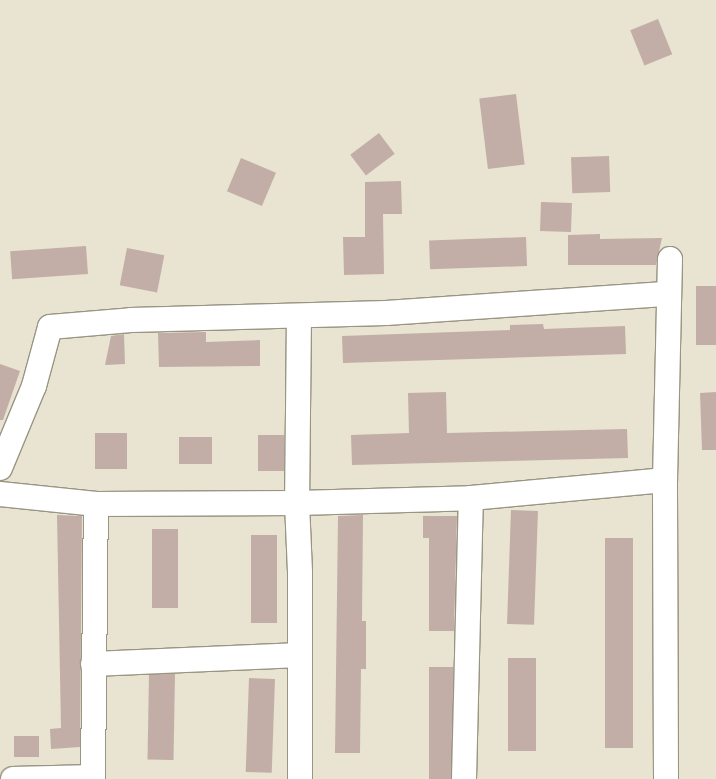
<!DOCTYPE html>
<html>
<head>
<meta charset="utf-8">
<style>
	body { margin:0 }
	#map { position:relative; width:716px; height:779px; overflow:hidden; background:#e8e4d1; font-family:Karla,sans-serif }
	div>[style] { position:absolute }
	.building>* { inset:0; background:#c2aea6; transform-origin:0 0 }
	.roads { filter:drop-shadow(1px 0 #999583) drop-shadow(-1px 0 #999583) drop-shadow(0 1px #999583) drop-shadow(0 -1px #999583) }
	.street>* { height:24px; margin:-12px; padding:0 12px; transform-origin:12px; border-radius:12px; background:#fff }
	span { translate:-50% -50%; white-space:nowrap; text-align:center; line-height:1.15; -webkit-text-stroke:4px #fff; paint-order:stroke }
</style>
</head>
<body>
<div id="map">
	<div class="building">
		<i style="left:658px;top:19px;width:38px;height:30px;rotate:68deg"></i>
		<i style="left:516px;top:94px;width:71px;height:37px;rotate:83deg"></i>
		<i style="left:379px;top:133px;width:26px;height:36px;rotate:53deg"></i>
		<i style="left:609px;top:156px;width:36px;height:38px;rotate:88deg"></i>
		<i style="left:241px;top:158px;width:38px;height:36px;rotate:23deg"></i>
		<i style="clip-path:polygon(401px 181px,402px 214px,383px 214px,384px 274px,344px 275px,343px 237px,365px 237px,365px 182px)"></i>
		<i style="left:541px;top:202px;width:31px;height:29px;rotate:2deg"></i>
		<i style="clip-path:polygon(600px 234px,600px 239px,662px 238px,656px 265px,568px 265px,568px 235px)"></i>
		<i style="left:526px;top:237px;width:29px;height:97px;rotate:88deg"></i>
		<i style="left:86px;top:246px;width:28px;height:76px;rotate:86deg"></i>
		<i style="left:127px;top:248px;width:38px;height:38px;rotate:11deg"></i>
		<i style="left:696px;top:286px;width:20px;height:59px"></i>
		<i style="clip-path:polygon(543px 324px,544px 329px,625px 326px,626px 354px,343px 363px,342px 336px,510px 330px,510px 325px)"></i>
		<i style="clip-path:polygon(206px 332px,206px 342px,260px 340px,260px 366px,159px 367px,158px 333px)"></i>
		<i style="clip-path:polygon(124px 334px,125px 364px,105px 365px,111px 336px)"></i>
		<i style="clip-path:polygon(0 364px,20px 371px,3px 420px,0 420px)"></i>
		<i style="clip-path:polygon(446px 392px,447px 433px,627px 429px,628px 458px,352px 465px,351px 435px,409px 433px,408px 393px)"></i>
		<i style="clip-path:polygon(716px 392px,716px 450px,702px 450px,700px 393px)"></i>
		<i style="left:127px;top:433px;width:36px;height:32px;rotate:90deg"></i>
		<i style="left:284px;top:435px;width:36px;height:26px;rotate:90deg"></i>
		<i style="left:179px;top:437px;width:33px;height:27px"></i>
		<i style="left:511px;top:510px;width:27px;height:114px;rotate:2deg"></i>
		<i style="clip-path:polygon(57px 515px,82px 516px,80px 747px,51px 749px,50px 729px,61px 728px)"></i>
		<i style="clip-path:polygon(363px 515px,362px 621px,366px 621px,366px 669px,361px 669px,360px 753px,335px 753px,338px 516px)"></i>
		<i style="clip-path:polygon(423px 516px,457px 516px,454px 631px,429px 631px,429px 538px,423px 538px)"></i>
		<i style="left:152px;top:529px;width:26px;height:79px"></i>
		<i style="left:251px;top:535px;width:26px;height:88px"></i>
		<i style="left:605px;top:538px;width:28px;height:210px"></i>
		<i style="left:508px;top:658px;width:28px;height:93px"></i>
		<i style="left:429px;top:667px;width:24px;height:112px"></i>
		<i style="left:175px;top:674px;width:86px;height:26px;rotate:91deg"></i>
		<i style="left:249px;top:678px;width:26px;height:94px;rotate:2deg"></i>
		<i style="left:14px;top:736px;width:25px;height:21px"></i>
	</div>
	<div class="roads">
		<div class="street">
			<i style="left:299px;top:316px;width:187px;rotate:90.6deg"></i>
			<i style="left:297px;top:503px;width:70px;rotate:87.5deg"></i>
			<i style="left:300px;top:573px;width:206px;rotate:90deg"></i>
			<i style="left:0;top:468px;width:89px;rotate:-67.5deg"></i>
			<i style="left:34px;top:386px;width:61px;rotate:-74.8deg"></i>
			<i style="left:50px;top:327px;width:81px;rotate:-4.9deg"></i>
			<i style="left:131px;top:320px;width:255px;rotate:-1.6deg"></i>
			<i style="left:386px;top:313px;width:283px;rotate:-3.9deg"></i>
			<i style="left:0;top:494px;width:97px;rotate:5.9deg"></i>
			<i style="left:96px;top:504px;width:201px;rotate:-0.3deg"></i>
			<i style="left:297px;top:503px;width:174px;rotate:-1.6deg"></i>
			<i style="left:471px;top:498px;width:195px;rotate:-5.3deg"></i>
			<i style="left:93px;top:664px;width:207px;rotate:-2.5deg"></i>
			<i style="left:13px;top:779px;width:80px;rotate:-1.4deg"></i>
			<i style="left:93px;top:779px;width:275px;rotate:-89.4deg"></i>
			<i style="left:464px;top:779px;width:281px;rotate:-88.6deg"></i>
			<i style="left:666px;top:779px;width:299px;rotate:-90.2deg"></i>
			<i style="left:665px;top:480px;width:221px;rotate:-88.7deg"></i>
		</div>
	</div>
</div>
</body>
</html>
